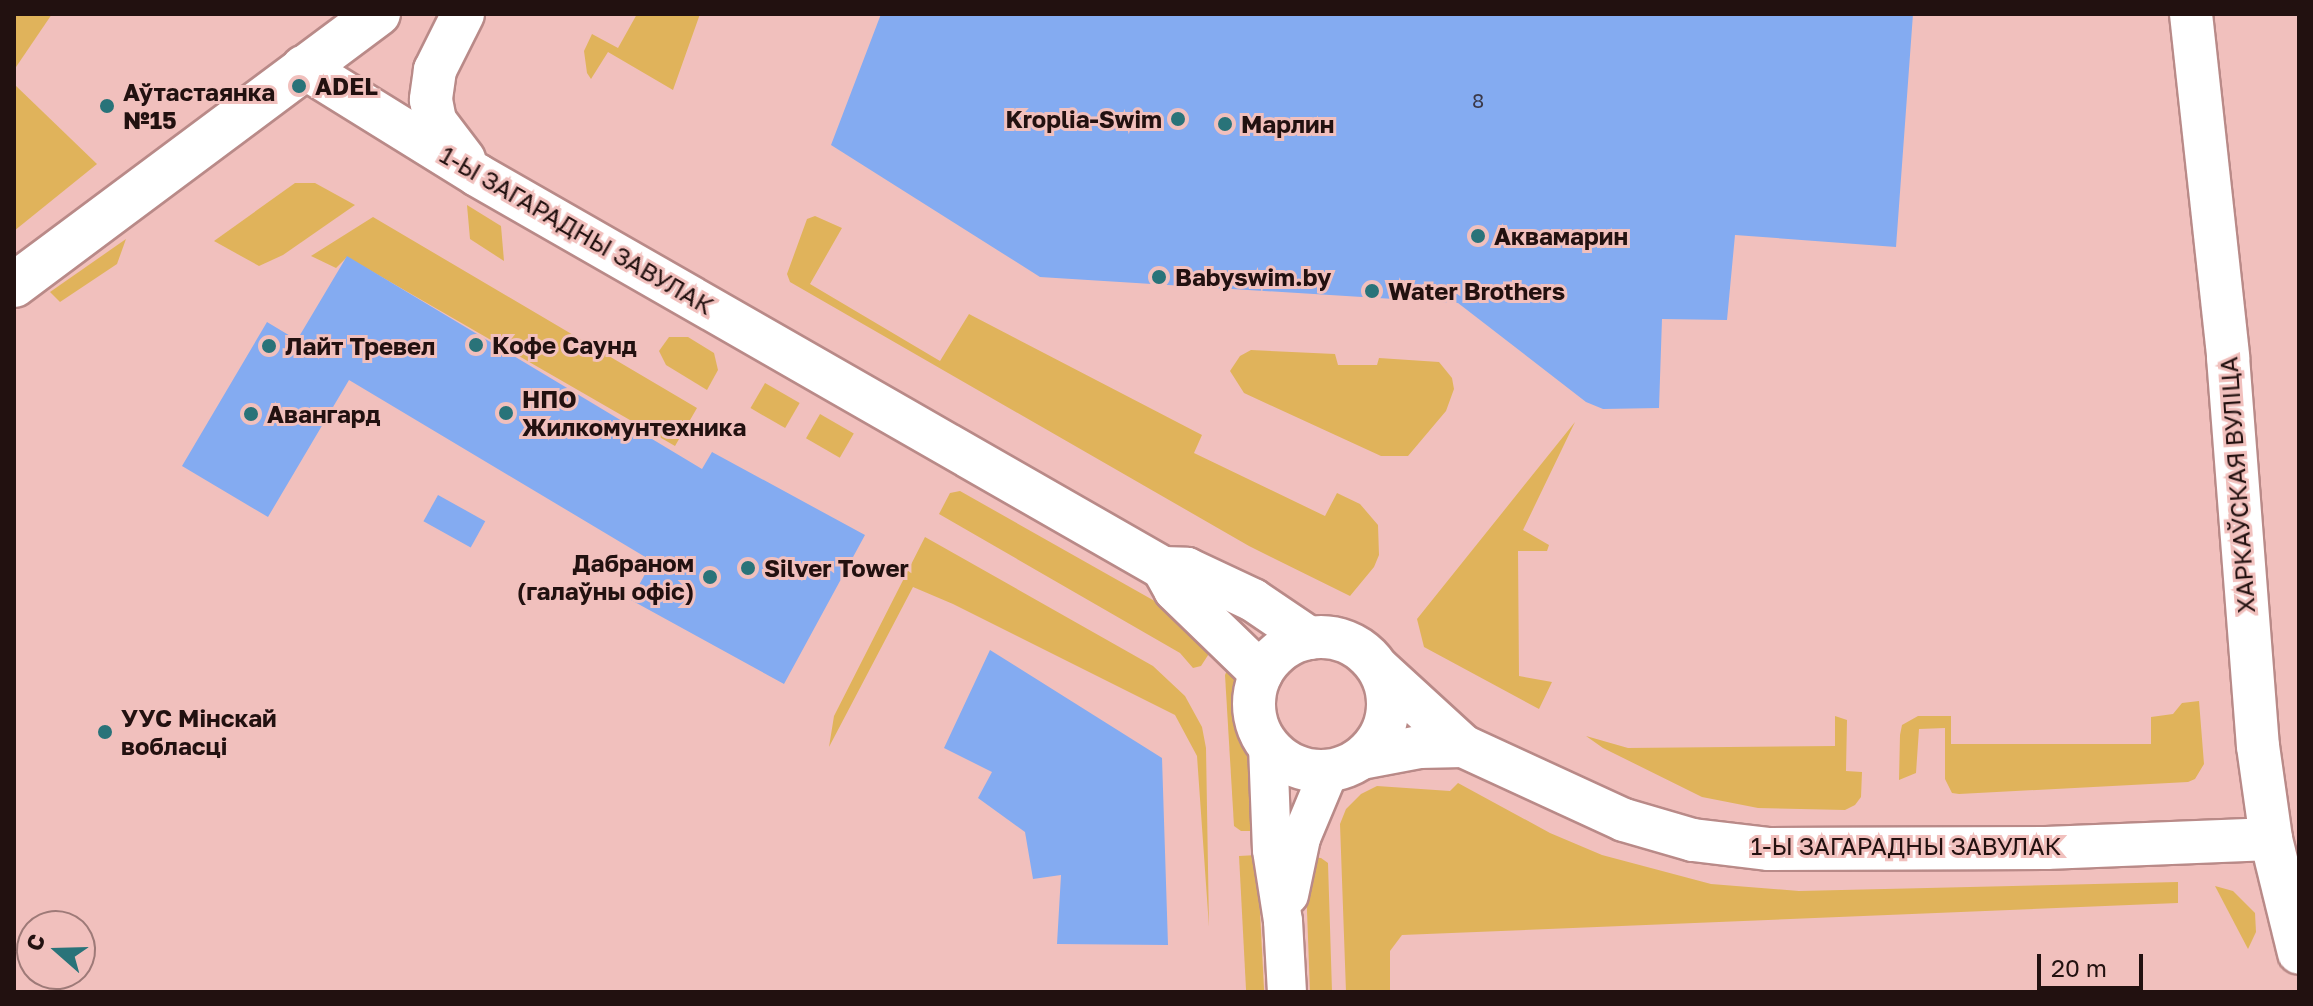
<!DOCTYPE html>
<html>
<head>
<meta charset="utf-8">
<style>
	body { margin:0 }
	#map { position:relative; width:2313px; height:1006px; overflow:hidden; background:#f1c0bd; font-family:"Golos Text",sans-serif }
	div>[style] { position:absolute }
	.green>* { inset:0; background:#e0b35b; transform-origin:0 0 }
	.building>* { inset:0; background:#84abf1; transform-origin:0 0 }
	.roads { filter:drop-shadow(2px 0 #b98a88) drop-shadow(-2px 0 #b98a88) drop-shadow(0 2px #b98a88) drop-shadow(0 -2px #b98a88) }
	.tertiary>* { height:38px; margin:-19px; padding:0 19px; transform-origin:19px; border-radius:19px; background:#fff }
	.secondary>* { height:42px; margin:-21px; padding:0 21px; transform-origin:21px; border-radius:21px; background:#fff }
	.secondary>.ring { margin:-21px; padding:0; box-sizing:content-box; background:none; border:42px solid #fff; border-radius:50% }
	.primary>* { height:44px; margin:-22px; padding:0 22px; transform-origin:22px; border-radius:22px; background:#fff }
	.dots>* { width:22px; height:22px; translate:-50% -50%; box-sizing:border-box; border:4px solid #f1c0bd; border-radius:50% }
	span { translate:-50% -50%; white-space:nowrap; text-align:center; line-height:1.15; -webkit-text-stroke:6px #f1c0bd; paint-order:stroke }
	.number-label { font-size:20px; color:#3a3848 }
	.number-label span { -webkit-text-stroke-width:0 }
	.poi-label { font-size:24px; color:#221110; font-weight:700 }
	.left { translate:0 -50%; text-align:left }
	.right { translate:-100% -50%; text-align:right }
	.street-label { font-size:24px; color:#221110 }
	.frame { position:absolute; inset:0; border:16px solid #221110; pointer-events:none }
	.north { position:absolute; left:16px; top:910px; width:80px; height:80px; box-sizing:border-box; background:#f1c0bd; border:2px solid #9e7a78; border-radius:50%; rotate:290deg; font-size:22px; font-weight:700; line-height:32px; text-align:center; color:#221110 }
	.north::after { content:''; display:block; margin:auto; width:28px; height:36px; background:#297379; clip-path:polygon(50% 0,100% 100%,50% 72%,0 100%) }
	.scale { position:absolute; left:2037px; top:954px; width:106px; height:36px; box-sizing:border-box; border:4px solid #221110; border-top:0; padding-left:10px; font-size:24px; line-height:28px; white-space:nowrap; color:#221110; -webkit-text-stroke:6px #f1c0bd; paint-order:stroke }
</style>
</head>
<body>
<div id="map">
	<div class="green">
		<i style="clip-path:polygon(14px 14px,52px 14px,14px 70px)"></i>
		<i style="clip-path:polygon(637px 14px,700px 14px,673px 90px,608px 52px,591px 79px,587px 73px,584px 51px,592px 34px,618px 48px)"></i>
		<i style="clip-path:polygon(14px 84px,97px 164px,14px 231px)"></i>
		<i style="clip-path:polygon(295px 183px,315px 183px,355px 205px,283px 255px,259px 266px,214px 241px)"></i>
		<i style="clip-path:polygon(467px 205px,501px 226px,504px 261px,470px 239px)"></i>
		<i style="clip-path:polygon(815px 216px,842px 228px,810px 284px,940px 361px,969px 314px,1202px 435px,1194px 453px,1325px 516px,1337px 493px,1360px 504px,1378px 525px,1379px 555px,1374px 567px,1350px 596px,1249px 546px,790px 282px,787px 274px,807px 219px)"></i>
		<i style="clip-path:polygon(373px 217px,697px 408px,675px 446px,347px 257px,336px 268px,311px 256px)"></i>
		<i style="clip-path:polygon(126px 239px,117px 264px,60px 302px,50px 292px)"></i>
		<i style="clip-path:polygon(669px 337px,688px 337px,714px 353px,718px 370px,707px 390px,666px 365px,659px 351px)"></i>
		<i style="clip-path:polygon(1251px 350px,1335px 354px,1338px 365px,1377px 365px,1379px 358px,1439px 362px,1452px 378px,1454px 389px,1446px 411px,1408px 456px,1381px 456px,1244px 393px,1230px 371px,1240px 356px)"></i>
		<i style="left:765px;top:383px;width:40px;height:29px;rotate:30deg"></i>
		<i style="left:820px;top:414px;width:39px;height:28px;rotate:30deg"></i>
		<i style="clip-path:polygon(1575px 422px,1523px 530px,1549px 545px,1547px 551px,1518px 551px,1519px 676px,1552px 682px,1539px 709px,1424px 647px,1417px 619px)"></i>
		<i style="clip-path:polygon(960px 491px,1206px 630px,1216px 643px,1201px 666px,1193px 668px,1180px 653px,939px 514px,950px 493px)"></i>
		<i style="clip-path:polygon(925px 537px,1153px 666px,1185px 696px,1202px 727px,1206px 748px,1209px 927px,1197px 756px,1175px 715px,953px 604px,913px 587px,829px 747px,834px 716px)"></i>
		<i style="clip-path:polygon(1230px 663px,1246px 695px,1253px 831px,1241px 831px,1234px 826px,1225px 675px)"></i>
		<i style="clip-path:polygon(2199px 701px,2204px 764px,2195px 779px,2188px 782px,1959px 794px,1952px 793px,1945px 779px,1945px 728px,1919px 729px,1916px 773px,1899px 780px,1900px 735px,1902px 725px,1918px 716px,1951px 716px,1951px 744px,2151px 744px,2151px 717px,2173px 714px,2182px 703px)"></i>
		<i style="clip-path:polygon(1835px 716px,1847px 720px,1846px 771px,1862px 772px,1861px 797px,1855px 805px,1845px 810px,1758px 808px,1702px 797px,1603px 748px,1586px 736px,1628px 748px,1835px 746px)"></i>
		<i style="clip-path:polygon(1458px 783px,1550px 833px,1602px 855px,1711px 884px,1799px 891px,2178px 882px,2178px 903px,1402px 935px,1390px 951px,1390px 992px,1346px 992px,1340px 824px,1346px 809px,1361px 794px,1377px 786px,1450px 791px)"></i>
		<i style="left:1257px;top:855px;width:137px;height:18px;rotate:87deg"></i>
		<i style="clip-path:polygon(1305px 857px,1321px 858px,1328px 863px,1332px 992px,1310px 992px)"></i>
		<i style="clip-path:polygon(2215px 886px,2233px 891px,2255px 913px,2256px 932px,2248px 949px)"></i>
	</div>
	<div class="building">
		<i style="clip-path:polygon(881px 14px,1913px 14px,1896px 247px,1735px 235px,1727px 320px,1662px 319px,1659px 408px,1603px 409px,1586px 402px,1458px 303px,1040px 277px,831px 145px)"></i>
		<i style="clip-path:polygon(347px 256px,702px 469px,712px 452px,865px 535px,784px 684px,631px 600px,652px 561px,349px 380px,268px 517px,182px 466px,267px 322px,297px 340px)"></i>
		<i style="left:438px;top:495px;width:54px;height:30px;rotate:29deg"></i>
		<i style="clip-path:polygon(990px 650px,1162px 758px,1168px 945px,1057px 944px,1061px 875px,1033px 879px,1025px 832px,978px 798px,992px 772px,944px 748px)"></i>
	</div>
	<div class="roads">
		<div class="tertiary">
			<i style="left:1268px;top:746px;width:104px;rotate:87.8deg"></i>
			<i style="left:1272px;top:850px;width:72px;rotate:81.2deg"></i>
			<i style="left:1283px;top:921px;width:71px;rotate:86.8deg"></i>
			<i style="left:1289px;top:895px;width:58px;rotate:-78.1deg"></i>
			<i style="left:1301px;top:838px;width:73px;rotate:-67.3deg"></i>
		</div>
		<div class="secondary">
			<i style="left:463px;top:14px;width:63px;rotate:116.6deg"></i>
			<i style="left:435px;top:70px;width:30px;rotate:98deg"></i>
			<i style="left:431px;top:100px;width:21px;rotate:79deg"></i>
			<i style="left:435px;top:121px;width:48px;rotate:52.7deg"></i>
			<i style="left:2191px;top:14px;width:345px;rotate:83.8deg"></i>
			<i style="left:2228px;top:357px;width:390px;rotate:85.6deg"></i>
			<i style="left:2258px;top:746px;width:94px;rotate:82deg"></i>
			<i style="left:2271px;top:839px;width:117px;rotate:76.2deg"></i>
			<i style="left:303px;top:67px;width:205px;rotate:31.8deg"></i>
			<i style="left:477px;top:175px;width:791px;rotate:29.81deg"></i>
			<i style="left:1163px;top:568px;width:24px;rotate:2deg"></i>
			<i style="left:1187px;top:569px;width:73px;rotate:25.2deg"></i>
			<i style="left:1253px;top:600px;width:68px;rotate:34.2deg"></i>
			<i style="left:1163px;top:568px;width:25px;rotate:61deg"></i>
			<i style="left:1175px;top:590px;width:120px;rotate:44deg"></i>
			<i class="ring" style="left:1254px;top:637px;width:92px;height:92px"></i>
			<i style="left:1379px;top:669px;width:114px;rotate:42.5deg"></i>
			<i style="left:1463px;top:746px;width:177px;rotate:24.7deg"></i>
			<i style="left:1624px;top:820px;width:72px;rotate:16.2deg"></i>
			<i style="left:1693px;top:840px;width:77px;rotate:6.8deg"></i>
			<i style="left:1769px;top:849px;width:277px;rotate:-0.2deg"></i>
			<i style="left:2046px;top:848px;width:225px;rotate:-2.3deg"></i>
			<i style="left:1362px;top:758px;width:58px;rotate:-10.9deg"></i>
			<i style="left:1419px;top:747px;width:44px;rotate:-1.3deg"></i>
		</div>
		<div class="primary">
			<i style="left:14px;top:285px;width:454px;rotate:-36.7deg"></i>
		</div>
	</div>
	<div class="dots">
		<i style="left:299px;top:86px;background:#297379"></i>
		<i style="left:107px;top:106px;background:#297379"></i>
		<i style="left:1178px;top:119px;background:#297379"></i>
		<i style="left:1225px;top:124px;background:#297379"></i>
		<i style="left:1478px;top:236px;background:#297379"></i>
		<i style="left:1159px;top:277px;background:#297379"></i>
		<i style="left:1372px;top:291px;background:#297379"></i>
		<i style="left:476px;top:345px;background:#297379"></i>
		<i style="left:269px;top:346px;background:#297379"></i>
		<i style="left:506px;top:413px;background:#297379"></i>
		<i style="left:251px;top:414px;background:#297379"></i>
		<i style="left:748px;top:568px;background:#297379"></i>
		<i style="left:710px;top:577px;background:#297379"></i>
		<i style="left:105px;top:732px;background:#297379"></i>
	</div>
	<div class="number-label">
		<span style="left:1478px;top:100px">8</span>
	</div>
	<div class="poi-label">
		<span class="left" style="left:315px;top:86px">ADEL</span>
		<span class="left" style="left:123px;top:106px">Аўтастаянка<br>№15</span>
		<span class="right" style="left:1162px;top:119px">Kroplia-Swim</span>
		<span class="left" style="left:1241px;top:124px">Марлин</span>
		<span class="left" style="left:1494px;top:236px">Аквамарин</span>
		<span class="left" style="left:1175px;top:277px">Babyswim.by</span>
		<span class="left" style="left:1388px;top:291px">Water Brothers</span>
		<span class="left" style="left:492px;top:345px">Кофе Саунд</span>
		<span class="left" style="left:285px;top:346px">Лайт Тревел</span>
		<span class="left" style="left:522px;top:413px">НПО<br>Жилкомунтехника</span>
		<span class="left" style="left:267px;top:414px">Авангард</span>
		<span class="right" style="left:694px;top:577px">Дабраном<br>(галаўны офіс)</span>
		<span class="left" style="left:764px;top:568px">Silver Tower</span>
		<span class="left" style="left:121px;top:732px">УУС Мінскай<br>вобласці</span>
	</div>
	<div class="street-label">
		<span style="left:577px;top:230px;rotate:30deg">1-Ы ЗАГАРАДНЫ ЗАВУЛАК</span>
		<span style="left:2237px;top:485px;rotate:-94deg">ХАРКАЎСКАЯ ВУЛІЦА</span>
		<span style="left:1906px;top:846px">1-Ы ЗАГАРАДНЫ ЗАВУЛАК</span>
	</div>
	<div class="frame"></div>
	<div class="north">С</div>
	<div class="scale">20 m</div>
</div>
</body>
</html>
